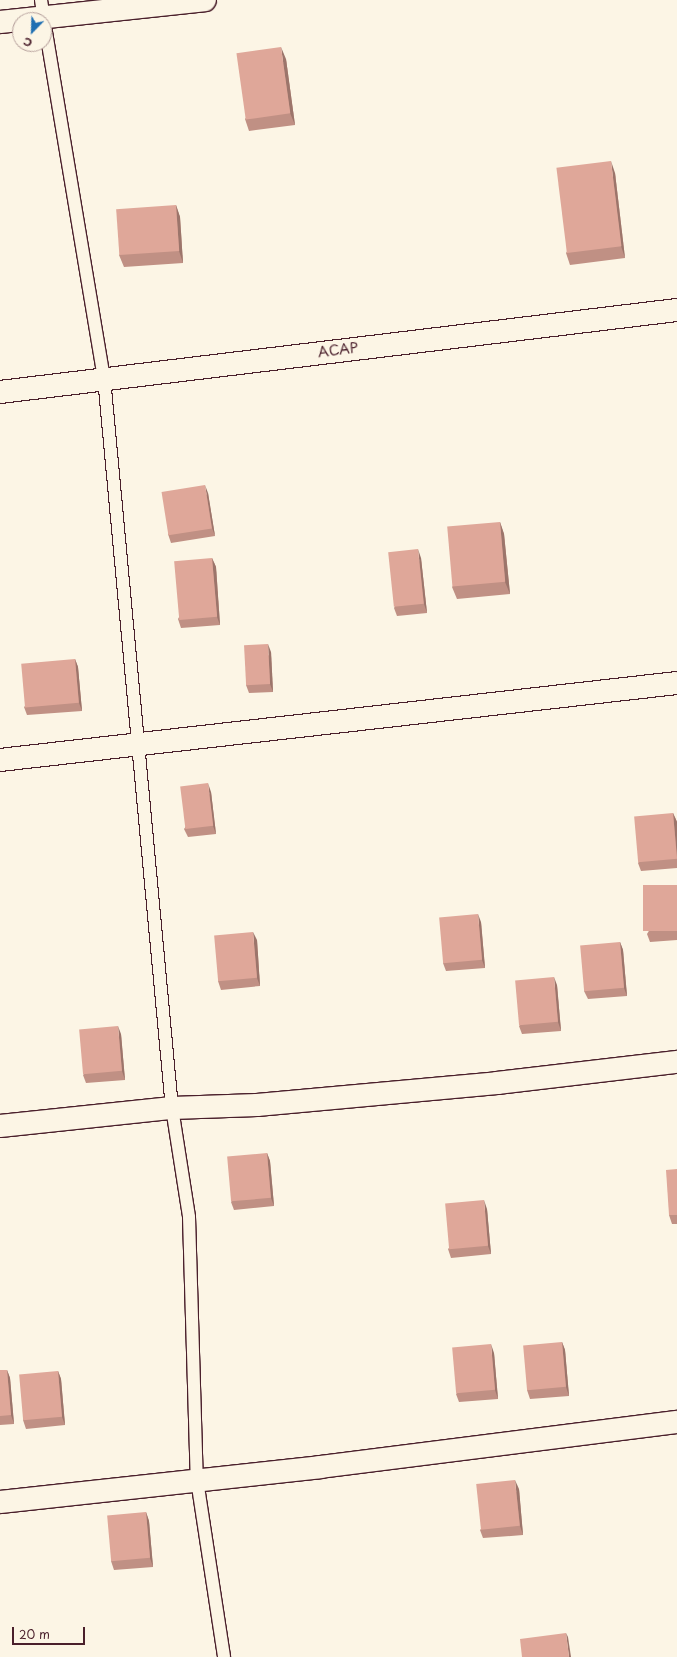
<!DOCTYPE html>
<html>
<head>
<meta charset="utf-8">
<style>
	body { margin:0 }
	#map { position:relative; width:677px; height:1657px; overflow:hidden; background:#fcf5e5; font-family:"Playpen Sans",sans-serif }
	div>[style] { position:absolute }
	.roads { filter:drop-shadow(1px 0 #4a1f2b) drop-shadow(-1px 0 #4a1f2b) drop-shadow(0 1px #4a1f2b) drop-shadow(0 -1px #4a1f2b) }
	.lane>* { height:12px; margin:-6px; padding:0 6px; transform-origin:6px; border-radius:6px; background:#fcf5e5 }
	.street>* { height:22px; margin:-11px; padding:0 11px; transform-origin:11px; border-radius:11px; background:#fcf5e5 }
	.wall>* { inset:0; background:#c09084 }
	.shaded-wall>* { inset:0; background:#9c756b }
	.building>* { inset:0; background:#dfa799; transform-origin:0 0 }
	span { translate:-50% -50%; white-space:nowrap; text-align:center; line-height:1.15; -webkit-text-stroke:4px #fcf5e5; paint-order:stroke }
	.street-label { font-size:14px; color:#4a1f2b }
	.north { position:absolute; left:12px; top:12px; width:40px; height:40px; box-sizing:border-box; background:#fcf5e5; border:1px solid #b59f9b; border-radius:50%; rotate:203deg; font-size:11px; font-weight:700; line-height:16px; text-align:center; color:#4a1f2b }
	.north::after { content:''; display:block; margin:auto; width:14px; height:18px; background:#1f6fb2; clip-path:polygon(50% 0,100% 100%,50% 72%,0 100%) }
	.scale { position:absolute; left:12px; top:1627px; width:73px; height:18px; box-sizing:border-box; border:2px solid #4a1f2b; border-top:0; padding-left:5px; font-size:12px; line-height:14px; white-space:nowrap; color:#4a1f2b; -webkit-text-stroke:3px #fcf5e5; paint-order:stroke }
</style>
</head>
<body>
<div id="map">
	<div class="roads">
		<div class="lane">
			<i style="left:41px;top:0;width:20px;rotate:81deg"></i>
			<i style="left:44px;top:20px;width:363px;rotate:80.5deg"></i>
			<i style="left:104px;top:378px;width:733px;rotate:84.68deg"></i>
			<i style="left:172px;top:1108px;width:110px;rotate:81.1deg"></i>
			<i style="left:189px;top:1217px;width:263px;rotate:88.3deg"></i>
			<i style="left:197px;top:1480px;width:179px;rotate:81.3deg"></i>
		</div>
		<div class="street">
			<i style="left:0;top:22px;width:206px;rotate:-6.1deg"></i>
			<i style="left:0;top:392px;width:682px;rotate:-6.91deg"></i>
			<i style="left:0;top:760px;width:681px;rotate:-6.49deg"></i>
			<i style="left:0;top:1126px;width:173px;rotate:-6deg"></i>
			<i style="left:172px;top:1108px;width:85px;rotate:-2deg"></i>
			<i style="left:257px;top:1105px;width:241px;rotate:-5.2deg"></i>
			<i style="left:497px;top:1083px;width:181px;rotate:-6.7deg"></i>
			<i style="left:0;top:1502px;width:322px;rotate:-6.2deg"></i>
			<i style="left:320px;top:1467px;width:360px;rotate:-7.2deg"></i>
		</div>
	</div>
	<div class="wall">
		<i style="clip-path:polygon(286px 59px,295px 125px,249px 131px,245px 119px)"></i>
		<i style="clip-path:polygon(615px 173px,625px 258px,570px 265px,566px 253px)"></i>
		<i style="clip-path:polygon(176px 205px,180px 217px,183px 263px,124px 267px,119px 255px)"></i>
		<i style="clip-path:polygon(208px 493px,215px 536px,171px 543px,168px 534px)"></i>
		<i style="clip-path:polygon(500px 522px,504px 534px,510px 594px,457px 599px,452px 587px)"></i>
		<i style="clip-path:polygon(212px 558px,216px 567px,220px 625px,181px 628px,178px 619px)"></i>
		<i style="clip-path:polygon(421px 558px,427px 613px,397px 616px,394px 608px)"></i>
		<i style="clip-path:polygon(271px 652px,273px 692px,249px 693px,246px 685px)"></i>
		<i style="clip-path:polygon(75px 659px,78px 667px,82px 711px,27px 715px,24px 707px)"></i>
		<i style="clip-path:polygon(211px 792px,216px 834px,188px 837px,184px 829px)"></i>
		<i style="clip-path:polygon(673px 813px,677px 822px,677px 868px,641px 871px,638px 863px)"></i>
		<i style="clip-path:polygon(677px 885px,677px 940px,650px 942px,647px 934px)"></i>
		<i style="clip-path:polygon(481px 922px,485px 968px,446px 971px,443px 963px)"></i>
		<i style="clip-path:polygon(257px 940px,260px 986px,221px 990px,218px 981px)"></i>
		<i style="clip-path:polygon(620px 942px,623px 950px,627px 996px,588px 999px,584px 991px)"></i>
		<i style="clip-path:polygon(557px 985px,561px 1031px,522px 1034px,519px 1026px)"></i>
		<i style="clip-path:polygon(121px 1034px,125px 1080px,86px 1083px,83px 1075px)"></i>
		<i style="clip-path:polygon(267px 1153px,270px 1161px,274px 1206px,234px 1210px,231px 1202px)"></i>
		<i style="clip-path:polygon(677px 1169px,677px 1224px,672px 1224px,669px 1215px)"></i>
		<i style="clip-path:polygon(487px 1209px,491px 1254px,451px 1258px,448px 1249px)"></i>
		<i style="clip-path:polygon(562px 1342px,565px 1350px,569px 1396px,530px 1399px,527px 1390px)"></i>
		<i style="clip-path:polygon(494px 1353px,498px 1399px,459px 1402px,456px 1394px)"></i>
		<i style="clip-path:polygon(0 1370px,7px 1370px,10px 1378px,14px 1424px,0 1425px)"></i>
		<i style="clip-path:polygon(58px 1371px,61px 1379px,65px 1425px,26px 1429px,23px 1420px)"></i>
		<i style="clip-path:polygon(519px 1489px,523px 1535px,483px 1538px,480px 1530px)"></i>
		<i style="clip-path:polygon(146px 1512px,149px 1521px,153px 1567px,114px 1570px,111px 1561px)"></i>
	</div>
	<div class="shaded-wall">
		<i style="clip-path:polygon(281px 47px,286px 59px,295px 125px,290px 113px)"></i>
		<i style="clip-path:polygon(611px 161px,615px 173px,625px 258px,621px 246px)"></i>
		<i style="clip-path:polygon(176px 205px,180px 217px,183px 263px,179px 251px)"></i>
		<i style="clip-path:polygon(205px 485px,208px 493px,215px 536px,212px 528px)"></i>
		<i style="clip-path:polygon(500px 522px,504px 534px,510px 594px,505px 582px)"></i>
		<i style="clip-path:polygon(418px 549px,421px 558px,427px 613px,424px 604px)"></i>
		<i style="clip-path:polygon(212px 558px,216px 567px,220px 625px,217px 617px)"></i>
		<i style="clip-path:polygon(268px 644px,271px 652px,273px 692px,270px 684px)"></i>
		<i style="clip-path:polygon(75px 659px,78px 667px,82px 711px,79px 703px)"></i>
		<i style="clip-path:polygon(208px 783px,211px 792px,216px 834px,213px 826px)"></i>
		<i style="clip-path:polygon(673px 813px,677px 822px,677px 856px)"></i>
		<i style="clip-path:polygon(478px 914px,481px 922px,485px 968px,482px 960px)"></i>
		<i style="clip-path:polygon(253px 932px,257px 940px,260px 986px,257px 978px)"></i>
		<i style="clip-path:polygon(620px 942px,623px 950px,627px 996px,624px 988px)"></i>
		<i style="clip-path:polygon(554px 977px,557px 985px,561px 1031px,558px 1022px)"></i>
		<i style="clip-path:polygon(118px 1026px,121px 1034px,125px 1080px,122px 1071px)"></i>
		<i style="clip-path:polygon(267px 1153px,270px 1161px,274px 1206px,271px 1198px)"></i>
		<i style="clip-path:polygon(484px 1200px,487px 1209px,491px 1254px,488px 1246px)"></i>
		<i style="clip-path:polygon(562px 1342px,565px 1350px,569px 1396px,566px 1387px)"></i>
		<i style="clip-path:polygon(491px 1344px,494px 1353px,498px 1399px,495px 1390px)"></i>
		<i style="clip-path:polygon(7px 1370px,10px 1378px,14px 1424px,11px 1415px)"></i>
		<i style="clip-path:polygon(58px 1371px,61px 1379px,65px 1425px,62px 1417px)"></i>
		<i style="clip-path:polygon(515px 1480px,519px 1489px,523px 1535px,520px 1526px)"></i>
		<i style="clip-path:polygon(146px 1512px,149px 1521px,153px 1567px,150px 1558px)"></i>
		<i style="clip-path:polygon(566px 1633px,568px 1637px,571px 1657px,569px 1657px)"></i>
	</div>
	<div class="building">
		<i style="left:281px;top:47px;width:67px;height:45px;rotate:82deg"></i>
		<i style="left:611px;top:161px;width:86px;height:55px;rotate:83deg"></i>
		<i style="left:176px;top:205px;width:46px;height:60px;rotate:86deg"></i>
		<i style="left:205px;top:485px;width:44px;height:44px;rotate:81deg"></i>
		<i style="left:500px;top:522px;width:60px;height:53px;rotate:85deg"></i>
		<i style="left:418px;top:549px;width:55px;height:30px;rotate:84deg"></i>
		<i style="left:212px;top:558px;width:59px;height:38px;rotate:85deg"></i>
		<i style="left:268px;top:644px;width:40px;height:24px;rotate:87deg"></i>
		<i style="left:75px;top:659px;width:44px;height:54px;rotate:85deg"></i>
		<i style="left:208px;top:783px;width:43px;height:28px;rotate:83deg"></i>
		<i style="left:673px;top:813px;width:46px;height:39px;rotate:85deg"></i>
		<i style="left:677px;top:885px;width:46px;height:34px;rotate:90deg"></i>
		<i style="left:478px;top:914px;width:46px;height:39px;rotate:85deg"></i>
		<i style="left:253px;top:932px;width:46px;height:39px;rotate:85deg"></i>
		<i style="left:620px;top:942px;width:46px;height:40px;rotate:85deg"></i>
		<i style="left:554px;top:977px;width:45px;height:39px;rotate:85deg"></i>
		<i style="left:118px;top:1026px;width:45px;height:39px;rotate:85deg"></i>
		<i style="left:267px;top:1153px;width:45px;height:40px;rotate:85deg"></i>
		<i style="clip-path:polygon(677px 1169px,677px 1215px,669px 1215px,666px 1170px)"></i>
		<i style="left:484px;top:1200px;width:46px;height:39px;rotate:85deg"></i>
		<i style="left:562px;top:1342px;width:45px;height:39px;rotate:85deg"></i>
		<i style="left:491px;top:1344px;width:46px;height:39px;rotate:85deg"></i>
		<i style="clip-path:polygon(0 1370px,7px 1370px,11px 1415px,0 1416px)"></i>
		<i style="left:58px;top:1371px;width:46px;height:39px;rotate:85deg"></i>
		<i style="left:515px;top:1480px;width:46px;height:39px;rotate:84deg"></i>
		<i style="left:146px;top:1512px;width:46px;height:39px;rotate:85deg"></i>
		<i style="clip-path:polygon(566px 1633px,569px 1657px,522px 1657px,520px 1639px)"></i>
	</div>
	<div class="street-label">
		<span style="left:338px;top:350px;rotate:-7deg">АСАР</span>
	</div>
	<div class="north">С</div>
	<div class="scale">20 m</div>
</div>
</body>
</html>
